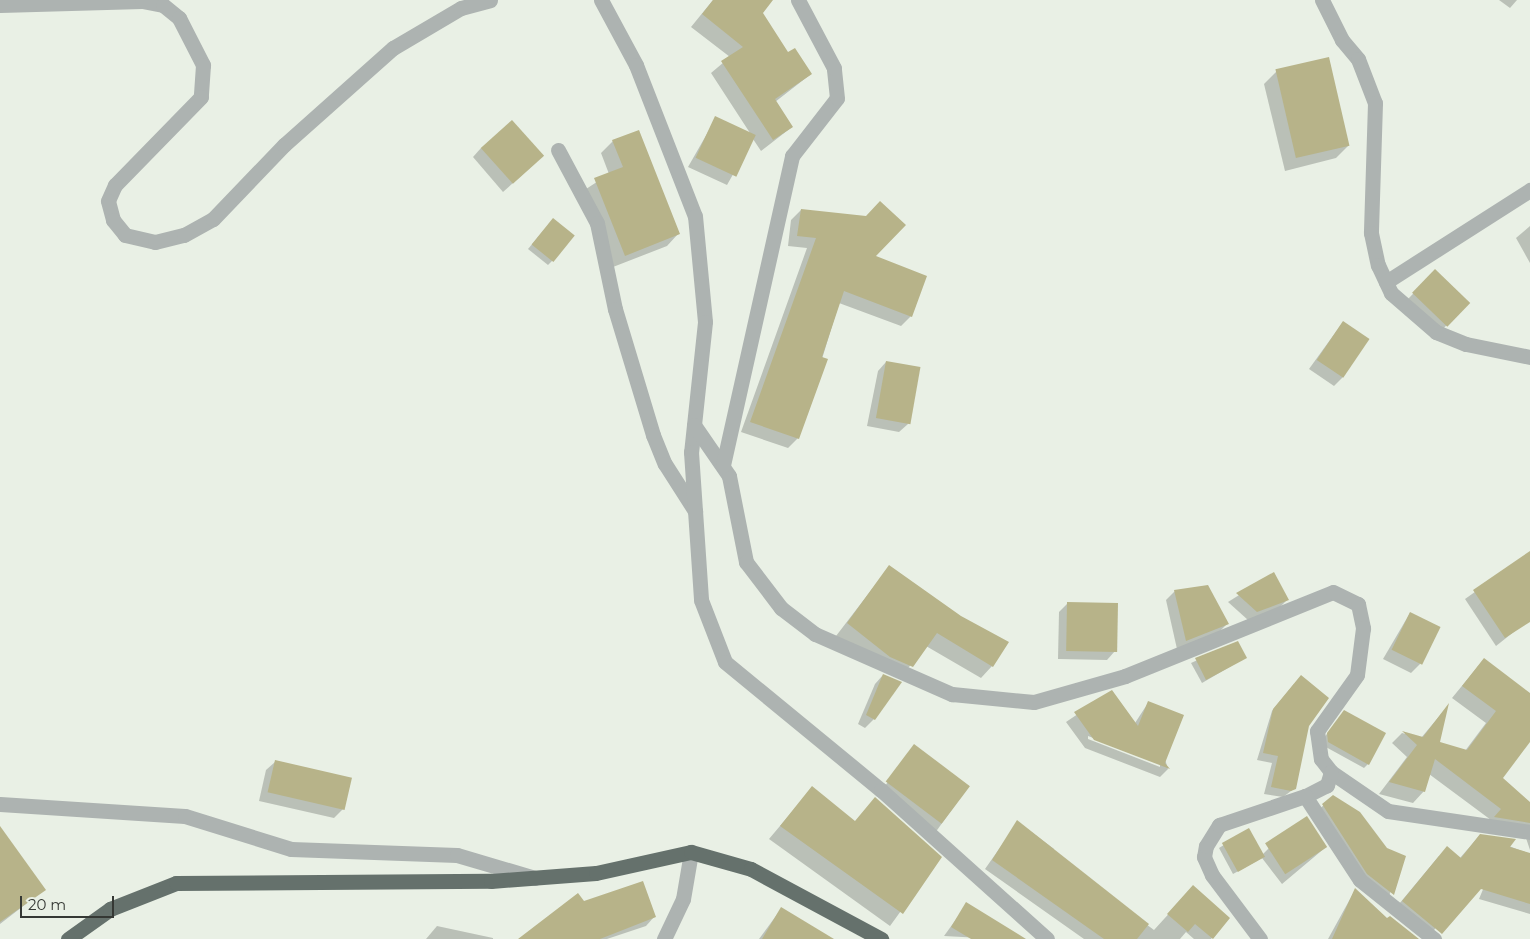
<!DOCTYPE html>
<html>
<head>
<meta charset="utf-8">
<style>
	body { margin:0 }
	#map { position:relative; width:1530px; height:939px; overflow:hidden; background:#e9f0e5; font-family:Montserrat,sans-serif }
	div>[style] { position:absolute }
	.shadow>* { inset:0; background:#0003; transform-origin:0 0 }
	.building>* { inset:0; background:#b7b389; transform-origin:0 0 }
	.lane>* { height:15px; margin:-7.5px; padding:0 7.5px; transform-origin:7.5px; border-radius:7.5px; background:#adb3b1 }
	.street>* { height:15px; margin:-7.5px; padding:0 7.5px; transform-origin:7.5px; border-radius:7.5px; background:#adb3b1 }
	.highway>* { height:15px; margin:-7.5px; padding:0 7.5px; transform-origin:7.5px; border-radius:7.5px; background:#65716c }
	span { translate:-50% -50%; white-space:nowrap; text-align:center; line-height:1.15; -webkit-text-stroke:4px #e9f0e5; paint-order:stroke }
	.scale { position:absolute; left:20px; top:896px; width:94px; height:22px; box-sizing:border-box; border:2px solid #353834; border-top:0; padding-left:6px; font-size:15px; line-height:18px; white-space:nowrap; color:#353834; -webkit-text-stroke:4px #e9f0e5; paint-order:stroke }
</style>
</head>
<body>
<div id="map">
	<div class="shadow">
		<i style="clip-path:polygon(713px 0,752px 0,788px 54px,811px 74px,775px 102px,792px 127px,761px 151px,753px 139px,727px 185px,688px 167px,716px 118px,750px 133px,711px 73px,730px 57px,691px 27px)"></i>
		<i style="clip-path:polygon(1499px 0,1517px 0,1510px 8px)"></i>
		<i style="clip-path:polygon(1277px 71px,1349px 145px,1336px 158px,1285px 171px,1264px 84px)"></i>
		<i style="clip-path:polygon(613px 141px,678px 234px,667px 246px,613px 267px,583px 191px,609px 174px,601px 153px)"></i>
		<i style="clip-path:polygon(481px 148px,534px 164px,503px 192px,473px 157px)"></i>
		<i style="clip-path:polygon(801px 210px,874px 257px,911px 316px,901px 326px,839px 303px,798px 438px,788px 448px,741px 432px,807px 248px,788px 246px,791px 220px)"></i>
		<i style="clip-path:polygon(549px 224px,552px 261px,548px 265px,528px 249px)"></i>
		<i style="clip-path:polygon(1530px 226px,1530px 263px,1516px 238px)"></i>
		<i style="left:1435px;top:271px;width:46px;height:44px;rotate:44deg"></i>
		<i style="clip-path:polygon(1343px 322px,1343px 377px,1334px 386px,1309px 369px)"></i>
		<i style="clip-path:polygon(886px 362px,908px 424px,899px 432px,867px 426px,878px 371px)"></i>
		<i style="clip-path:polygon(1530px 553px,1530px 619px,1496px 646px,1465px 599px)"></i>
		<i style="clip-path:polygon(889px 567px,992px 666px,981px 678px,926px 646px,900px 678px,836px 636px)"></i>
		<i style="clip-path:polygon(1273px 574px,1287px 600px,1279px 608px,1248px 620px,1228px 602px)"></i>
		<i style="clip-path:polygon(1175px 591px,1227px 624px,1219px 632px,1177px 649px,1166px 600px)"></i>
		<i style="clip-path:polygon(1067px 604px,1115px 651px,1107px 660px,1058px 659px,1059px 612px)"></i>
		<i style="clip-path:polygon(1410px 613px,1420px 664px,1411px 673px,1383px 659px)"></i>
		<i style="clip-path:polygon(1237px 642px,1245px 658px,1202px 683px,1191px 663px)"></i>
		<i style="clip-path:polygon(1484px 659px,1530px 694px,1530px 740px,1501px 778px,1530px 804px,1530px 850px,1525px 835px,1491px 820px,1429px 774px,1424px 791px,1413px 803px,1379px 794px,1407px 757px,1392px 743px,1402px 733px,1421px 738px,1447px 707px,1439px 743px,1465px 751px,1486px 723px,1452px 698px)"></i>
		<i style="clip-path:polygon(883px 675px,874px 719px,865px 728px,858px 724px,875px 684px)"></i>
		<i style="clip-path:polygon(1294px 684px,1308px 726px,1295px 788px,1283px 797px,1264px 794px,1272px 763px,1257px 760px,1272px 711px)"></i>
		<i style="clip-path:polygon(evenodd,1112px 691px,1135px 723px,1148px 703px,1168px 769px,1160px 777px,1085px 748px,1066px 722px,1112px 691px,1088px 736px,1160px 764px,1160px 767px,1088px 739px,1088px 736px)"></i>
		<i style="clip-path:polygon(1344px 712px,1368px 764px,1364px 768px,1324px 746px,1323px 739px)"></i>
		<i style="left:914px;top:746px;width:68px;height:58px;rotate:36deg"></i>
		<i style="clip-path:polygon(275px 762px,343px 809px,334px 818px,259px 801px,266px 770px)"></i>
		<i style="clip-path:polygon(812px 788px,854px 822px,940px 857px,890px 926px,769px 839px)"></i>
		<i style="clip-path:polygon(1333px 797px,1386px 849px,1404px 857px,1387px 901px,1361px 880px,1316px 812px)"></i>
		<i style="clip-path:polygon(1018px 822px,1054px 849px,1051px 853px,1154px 930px,1185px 896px,1228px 919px,1211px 939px,1194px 939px,1186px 932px,1180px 939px,1084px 939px,985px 869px)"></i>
		<i style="clip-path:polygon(1248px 830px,1262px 855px,1269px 848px,1326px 847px,1282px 884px,1262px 858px,1233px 874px,1219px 848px)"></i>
		<i style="clip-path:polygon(1480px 835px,1530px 854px,1530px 914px,1479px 899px,1484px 887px,1467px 879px,1429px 938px,1394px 910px,1439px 856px,1460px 858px)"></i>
		<i style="clip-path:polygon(0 852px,44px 890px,0 924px)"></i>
		<i style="clip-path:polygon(1355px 890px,1387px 920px,1417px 939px,1328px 939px)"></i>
		<i style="clip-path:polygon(584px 903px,654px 917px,646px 926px,607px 939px,523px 939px)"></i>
		<i style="clip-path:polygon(967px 904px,1000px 939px,944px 936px)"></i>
		<i style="clip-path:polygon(781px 909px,830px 939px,759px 939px)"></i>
		<i style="clip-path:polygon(437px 926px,493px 938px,493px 939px,426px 939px)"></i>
	</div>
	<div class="building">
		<i style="clip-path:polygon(713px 0,773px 0,763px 13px,788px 52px,795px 48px,812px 74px,775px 99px,793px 127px,773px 140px,721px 61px,743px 47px,702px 14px)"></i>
		<i style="left:1329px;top:57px;width:91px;height:55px;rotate:77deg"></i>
		<i style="left:715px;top:116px;width:45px;height:46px;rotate:25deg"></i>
		<i style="left:512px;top:120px;width:48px;height:42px;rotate:48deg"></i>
		<i style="clip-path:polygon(639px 130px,680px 234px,625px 256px,594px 178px,623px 167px,612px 140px)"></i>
		<i style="clip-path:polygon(880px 201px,906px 225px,876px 256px,927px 276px,912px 317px,844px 291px,822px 357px,828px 359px,799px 439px,750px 422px,816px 238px,797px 236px,801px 209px,866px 216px)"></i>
		<i style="left:553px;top:218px;width:28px;height:34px;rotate:39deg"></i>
		<i style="left:1435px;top:269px;width:49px;height:33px;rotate:44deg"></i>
		<i style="left:1343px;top:321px;width:32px;height:47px;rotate:34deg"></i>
		<i style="left:886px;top:361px;width:35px;height:58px;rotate:10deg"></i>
		<i style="clip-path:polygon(1530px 551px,1530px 622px,1505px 638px,1473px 590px)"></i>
		<i style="clip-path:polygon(889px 565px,961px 616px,1009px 642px,993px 667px,937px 633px,913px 667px,890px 657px,847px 623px)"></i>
		<i style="clip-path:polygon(1274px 572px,1289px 600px,1257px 612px,1236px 593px)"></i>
		<i style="clip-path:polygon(1208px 585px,1229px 624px,1186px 641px,1174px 590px)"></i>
		<i style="left:1067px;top:602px;width:51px;height:49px;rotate:1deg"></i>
		<i style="left:1410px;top:612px;width:34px;height:42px;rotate:26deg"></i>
		<i style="clip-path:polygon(1238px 641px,1247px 658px,1206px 680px,1195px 658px)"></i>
		<i style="clip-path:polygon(1484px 658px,1530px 693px,1530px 742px,1503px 778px,1530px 802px,1530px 823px,1494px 817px,1501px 809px,1435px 759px,1425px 792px,1389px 782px,1417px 745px,1402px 731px,1423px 737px,1449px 703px,1440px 742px,1467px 750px,1496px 711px,1462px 686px)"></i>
		<i style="clip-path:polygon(883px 674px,902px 682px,875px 720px,866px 715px)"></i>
		<i style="clip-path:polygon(1301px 675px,1329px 698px,1309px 726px,1296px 789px,1291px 791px,1271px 787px,1278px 756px,1263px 753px,1273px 709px)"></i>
		<i style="clip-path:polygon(1112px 690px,1138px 726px,1148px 701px,1184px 715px,1165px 763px,1170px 769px,1094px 740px,1074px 712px)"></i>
		<i style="clip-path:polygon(1344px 710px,1386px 733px,1369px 765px,1328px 742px,1327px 733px)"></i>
		<i style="left:914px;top:744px;width:70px;height:47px;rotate:37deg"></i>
		<i style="left:275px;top:760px;width:79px;height:33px;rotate:13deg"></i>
		<i style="clip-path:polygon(812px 786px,855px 821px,875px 797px,942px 857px,903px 914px,780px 826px)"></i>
		<i style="clip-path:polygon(1333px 795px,1360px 812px,1387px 848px,1406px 856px,1394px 895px,1367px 874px,1322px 804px)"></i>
		<i style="left:1307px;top:816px;width:37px;height:50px;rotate:57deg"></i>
		<i style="clip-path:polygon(1017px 820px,1149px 924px,1137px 939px,1104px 939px,992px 860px)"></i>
		<i style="clip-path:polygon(0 826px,46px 890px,0 922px)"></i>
		<i style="left:1249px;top:828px;width:33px;height:31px;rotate:61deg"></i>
		<i style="clip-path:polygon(1480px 834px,1516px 839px,1510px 847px,1530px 853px,1530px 904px,1481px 889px,1442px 934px,1402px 901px,1447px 846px,1461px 858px)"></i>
		<i style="clip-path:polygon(643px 881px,656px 917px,600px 939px,518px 939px,578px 893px,584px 901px)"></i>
		<i style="clip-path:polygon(1193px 885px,1230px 918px,1213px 939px,1195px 924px,1188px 932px,1167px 914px)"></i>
		<i style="clip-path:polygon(1355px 888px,1387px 918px,1390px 916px,1419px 939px,1332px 939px)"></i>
		<i style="clip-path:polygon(966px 902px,1026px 939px,971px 939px,951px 927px)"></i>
		<i style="clip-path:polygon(781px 907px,834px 939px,762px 939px)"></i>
	</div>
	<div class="lane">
		<i style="left:0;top:5px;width:142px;rotate:-1.6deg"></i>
		<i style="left:142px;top:1px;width:21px;rotate:11deg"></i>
		<i style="left:163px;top:5px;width:21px;rotate:39deg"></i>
		<i style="left:179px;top:18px;width:53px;rotate:62.9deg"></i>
		<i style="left:203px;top:65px;width:32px;rotate:94deg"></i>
		<i style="left:201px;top:97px;width:123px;rotate:134.3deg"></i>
		<i style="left:115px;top:185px;width:17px;rotate:114deg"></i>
		<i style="left:108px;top:201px;width:20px;rotate:75deg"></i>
		<i style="left:113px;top:220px;width:19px;rotate:51deg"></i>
		<i style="left:125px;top:235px;width:31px;rotate:13deg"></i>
		<i style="left:155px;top:242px;width:30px;rotate:-14deg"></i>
		<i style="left:184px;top:235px;width:33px;rotate:-29deg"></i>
		<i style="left:213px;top:219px;width:103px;rotate:-46.2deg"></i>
		<i style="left:284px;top:145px;width:146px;rotate:-41.7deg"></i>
		<i style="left:393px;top:48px;width:79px;rotate:-30.5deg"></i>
		<i style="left:461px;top:8px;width:30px;rotate:-15deg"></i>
		<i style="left:558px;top:150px;width:83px;rotate:61.9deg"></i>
		<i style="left:597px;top:223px;width:88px;rotate:78.2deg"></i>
		<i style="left:615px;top:309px;width:132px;rotate:73.2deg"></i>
		<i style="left:653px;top:435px;width:31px;rotate:68deg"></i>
		<i style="left:665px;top:464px;width:56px;rotate:57.4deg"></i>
	</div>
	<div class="street">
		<i style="left:601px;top:0;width:74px;rotate:61.7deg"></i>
		<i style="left:636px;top:65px;width:162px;rotate:68.7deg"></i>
		<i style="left:695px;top:216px;width:106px;rotate:84.6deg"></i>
		<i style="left:705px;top:322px;width:131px;rotate:96.1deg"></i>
		<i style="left:691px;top:452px;width:148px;rotate:86.1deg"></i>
		<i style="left:701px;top:600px;width:66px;rotate:68.8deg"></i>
		<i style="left:725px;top:662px;width:202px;rotate:39.4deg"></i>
		<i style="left:881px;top:790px;width:223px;rotate:41.9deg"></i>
		<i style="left:1322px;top:0;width:45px;rotate:63.4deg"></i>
		<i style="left:1342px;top:40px;width:25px;rotate:50deg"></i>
		<i style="left:1358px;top:59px;width:47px;rotate:68.9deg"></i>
		<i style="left:1375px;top:103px;width:130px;rotate:91.8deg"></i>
		<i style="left:1371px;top:233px;width:33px;rotate:78deg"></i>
		<i style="left:1378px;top:265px;width:31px;rotate:65deg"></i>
		<i style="left:1391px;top:293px;width:60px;rotate:40.9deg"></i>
		<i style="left:1436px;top:332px;width:32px;rotate:22deg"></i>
		<i style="left:1466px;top:344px;width:65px;rotate:11.5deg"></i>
		<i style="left:1386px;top:282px;width:171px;rotate:-32.6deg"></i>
		<i style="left:694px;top:425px;width:62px;rotate:55.5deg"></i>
		<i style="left:729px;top:476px;width:88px;rotate:78.8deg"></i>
		<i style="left:746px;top:562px;width:58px;rotate:52.7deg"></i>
		<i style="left:781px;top:608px;width:43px;rotate:37.4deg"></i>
		<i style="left:815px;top:634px;width:150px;rotate:23.7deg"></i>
		<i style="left:952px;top:694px;width:82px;rotate:5.6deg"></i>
		<i style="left:1034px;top:702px;width:95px;rotate:-15.9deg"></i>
		<i style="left:1125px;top:676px;width:224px;rotate:-22deg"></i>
		<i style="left:1333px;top:592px;width:28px;rotate:26deg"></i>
		<i style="left:1358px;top:604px;width:25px;rotate:78deg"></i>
		<i style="left:1363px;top:628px;width:47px;rotate:97.3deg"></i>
		<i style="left:1357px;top:675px;width:69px;rotate:125.5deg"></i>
		<i style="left:1317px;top:731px;width:28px;rotate:82deg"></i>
		<i style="left:1321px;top:759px;width:16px;rotate:52deg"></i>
		<i style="left:1331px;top:772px;width:69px;rotate:34.4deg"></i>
		<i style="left:1388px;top:811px;width:144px;rotate:8.4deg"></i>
		<i style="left:723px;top:465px;width:317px;rotate:-77.4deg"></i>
		<i style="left:792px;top:156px;width:73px;rotate:-52.2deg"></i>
		<i style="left:837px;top:98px;width:30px;rotate:-96deg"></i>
		<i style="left:834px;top:68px;width:77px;rotate:-117.9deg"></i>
		<i style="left:1331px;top:772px;width:14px;rotate:107deg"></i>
		<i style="left:1327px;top:785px;width:25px;rotate:153deg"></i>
		<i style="left:1305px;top:796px;width:100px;rotate:56.8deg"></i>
		<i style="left:1360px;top:880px;width:95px;rotate:38.6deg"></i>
		<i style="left:0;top:804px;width:185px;rotate:3.7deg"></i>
		<i style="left:185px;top:816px;width:111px;rotate:17.3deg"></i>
		<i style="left:291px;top:849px;width:166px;rotate:2.1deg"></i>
		<i style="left:457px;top:855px;width:81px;rotate:16.4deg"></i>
		<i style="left:664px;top:939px;width:44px;rotate:-64.6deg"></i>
		<i style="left:683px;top:899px;width:48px;rotate:-80.3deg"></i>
		<i style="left:1260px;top:939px;width:80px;rotate:-126.9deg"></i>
		<i style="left:1212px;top:875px;width:20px;rotate:-114deg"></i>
		<i style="left:1204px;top:857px;width:11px;rotate:-80deg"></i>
		<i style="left:1206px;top:846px;width:25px;rotate:-58deg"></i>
		<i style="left:1219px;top:825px;width:91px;rotate:-18.6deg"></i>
	</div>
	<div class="highway">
		<i style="left:68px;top:939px;width:52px;rotate:-35.5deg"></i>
		<i style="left:110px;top:909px;width:71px;rotate:-21.5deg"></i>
		<i style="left:176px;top:883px;width:315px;rotate:-0.4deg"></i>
		<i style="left:491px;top:881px;width:105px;rotate:-4.4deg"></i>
		<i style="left:596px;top:873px;width:97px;rotate:-12.5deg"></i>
		<i style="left:691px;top:852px;width:62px;rotate:15.8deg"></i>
		<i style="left:751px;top:869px;width:148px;rotate:28.3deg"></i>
	</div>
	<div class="scale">20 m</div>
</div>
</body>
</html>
